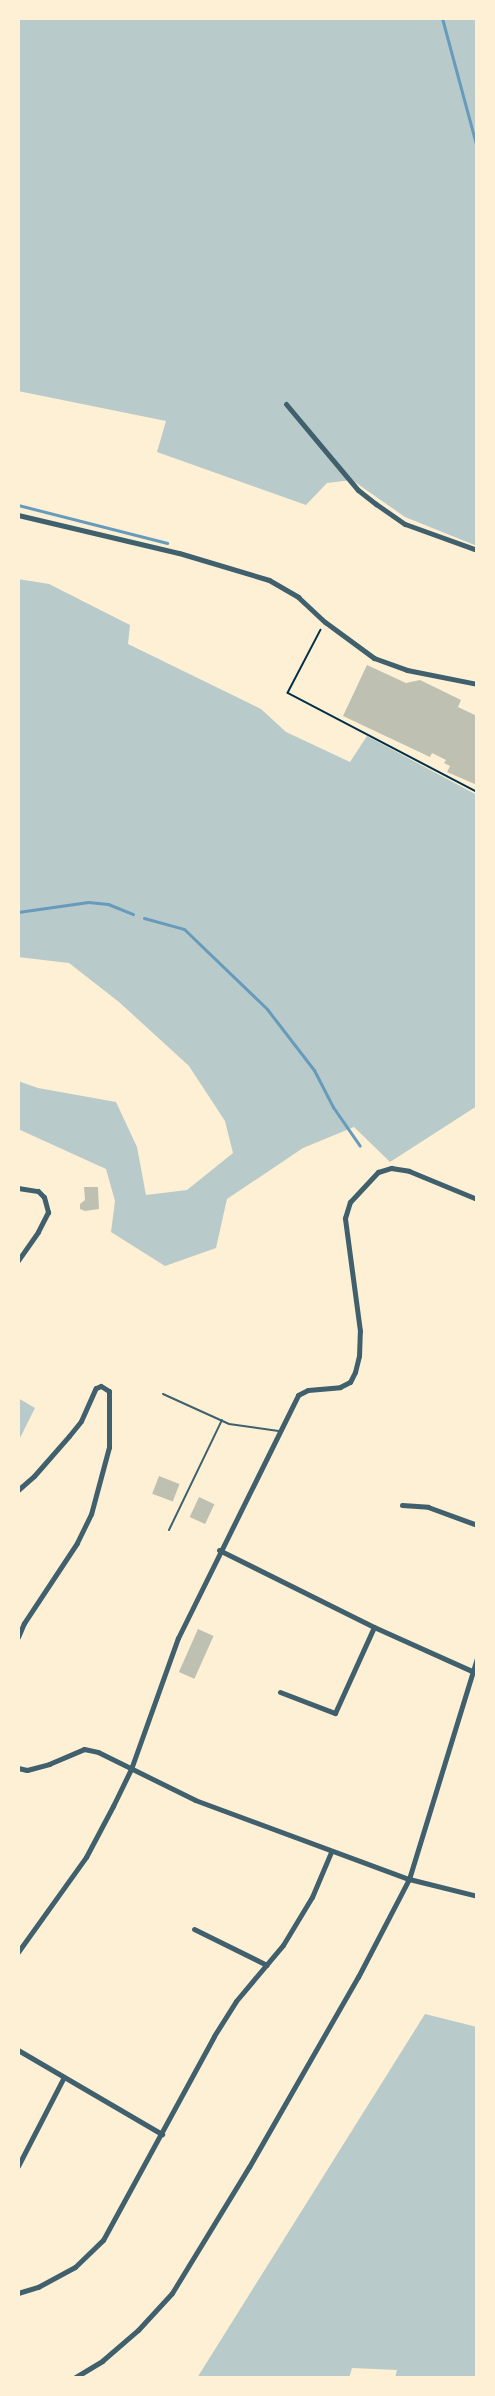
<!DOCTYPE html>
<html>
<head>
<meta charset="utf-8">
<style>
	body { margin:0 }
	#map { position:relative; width:495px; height:2396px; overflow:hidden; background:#fdf0d5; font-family:"Golos Text",sans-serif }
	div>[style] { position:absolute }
	.green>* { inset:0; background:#b9caca }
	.stream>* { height:3px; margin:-1.5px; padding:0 1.5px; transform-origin:1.5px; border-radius:1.5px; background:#669bbc }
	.building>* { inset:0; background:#bec0b2; transform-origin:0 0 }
	.path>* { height:1.5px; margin:-0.75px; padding:0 0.75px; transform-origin:0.75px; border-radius:0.75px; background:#003049 }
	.service>* { height:2px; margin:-1px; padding:0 1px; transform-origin:1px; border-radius:1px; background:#3f606c }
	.minor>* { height:5px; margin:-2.5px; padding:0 2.5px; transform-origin:2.5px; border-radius:2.5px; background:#3f606c }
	span { translate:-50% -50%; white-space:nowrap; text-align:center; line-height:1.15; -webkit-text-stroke:4.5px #fdf0d5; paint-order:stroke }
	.frame { position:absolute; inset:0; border:20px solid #fdf0d5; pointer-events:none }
</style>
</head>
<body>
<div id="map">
	<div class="green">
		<i style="clip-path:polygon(18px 18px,477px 18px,477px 546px,405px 517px,352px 480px,327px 483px,306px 505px,157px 452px,166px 421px,18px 391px)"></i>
		<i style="clip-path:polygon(18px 579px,49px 584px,130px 625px,128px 644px,261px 709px,286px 732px,350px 762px,367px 736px,477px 795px,477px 1106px,390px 1162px,354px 1127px,303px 1148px,227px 1199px,216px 1248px,165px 1266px,111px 1232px,115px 1201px,106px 1169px,18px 1129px,18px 1081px,38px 1088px,116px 1102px,137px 1147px,146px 1195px,187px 1190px,233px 1153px,225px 1121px,189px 1066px,119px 1002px,69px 963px,18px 957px)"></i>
		<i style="clip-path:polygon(18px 1398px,35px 1408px,18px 1442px)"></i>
		<i style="clip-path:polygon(425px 2014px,477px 2027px,477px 2378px,395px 2378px,397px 2370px,352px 2368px,349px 2378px,197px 2378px)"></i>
	</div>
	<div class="stream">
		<i style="left:442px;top:18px;width:135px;rotate:74.9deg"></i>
		<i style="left:18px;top:505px;width:154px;rotate:14.3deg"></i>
		<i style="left:18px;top:912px;width:71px;rotate:-8.1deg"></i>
		<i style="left:88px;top:902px;width:20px;rotate:6deg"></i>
		<i style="left:108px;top:904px;width:27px;rotate:22deg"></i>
		<i style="left:144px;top:918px;width:41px;rotate:15.4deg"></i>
		<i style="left:184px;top:929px;width:115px;rotate:43.9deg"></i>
		<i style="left:267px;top:1009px;width:77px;rotate:52.4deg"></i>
		<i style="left:314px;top:1070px;width:42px;rotate:62.8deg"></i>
		<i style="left:333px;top:1107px;width:47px;rotate:55.3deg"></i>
	</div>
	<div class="building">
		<i style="clip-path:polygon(367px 665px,406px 683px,420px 680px,461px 700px,458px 707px,477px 716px,477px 785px,447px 772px,450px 766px,444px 763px,446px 760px,432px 753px,430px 757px,343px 716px)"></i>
		<i style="clip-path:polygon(84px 1187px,98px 1187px,99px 1209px,85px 1211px,80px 1209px,80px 1204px,85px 1200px)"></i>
		<i style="left:159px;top:1476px;width:22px;height:19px;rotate:21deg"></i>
		<i style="left:199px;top:1497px;width:17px;height:22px;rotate:25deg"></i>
		<i style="left:198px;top:1629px;width:17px;height:47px;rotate:24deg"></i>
	</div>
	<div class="path">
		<i style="left:321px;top:630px;width:71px;rotate:117.6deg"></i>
		<i style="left:288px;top:693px;width:213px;rotate:27.6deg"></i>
	</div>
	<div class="service">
		<i style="left:163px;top:1394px;width:72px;rotate:24.4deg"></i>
		<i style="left:229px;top:1424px;width:50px;rotate:8deg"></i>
		<i style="left:169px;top:1530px;width:122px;rotate:-64.3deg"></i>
	</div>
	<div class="minor">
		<i style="left:286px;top:404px;width:112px;rotate:50.1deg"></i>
		<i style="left:358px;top:490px;width:23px;rotate:38deg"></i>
		<i style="left:376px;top:504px;width:35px;rotate:35deg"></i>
		<i style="left:405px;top:524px;width:77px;rotate:19.9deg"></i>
		<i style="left:18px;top:515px;width:165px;rotate:13.3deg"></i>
		<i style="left:179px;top:553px;width:94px;rotate:16.7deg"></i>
		<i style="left:269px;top:580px;width:34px;rotate:30deg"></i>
		<i style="left:298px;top:597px;width:37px;rotate:43deg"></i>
		<i style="left:325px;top:622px;width:61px;rotate:36.3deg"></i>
		<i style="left:374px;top:658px;width:35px;rotate:20deg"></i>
		<i style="left:407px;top:670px;width:71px;rotate:11.3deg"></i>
		<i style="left:18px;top:1188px;width:20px;rotate:9deg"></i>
		<i style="left:38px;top:1191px;width:8px;rotate:45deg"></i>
		<i style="left:44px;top:1197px;width:16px;rotate:75deg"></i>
		<i style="left:48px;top:1212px;width:22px;rotate:117deg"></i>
		<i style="left:38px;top:1232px;width:35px;rotate:125deg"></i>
		<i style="left:18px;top:1490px;width:21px;rotate:-41deg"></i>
		<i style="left:34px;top:1476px;width:53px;rotate:-48.8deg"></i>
		<i style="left:69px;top:1436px;width:19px;rotate:-51deg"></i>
		<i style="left:81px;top:1421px;width:36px;rotate:-66deg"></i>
		<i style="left:96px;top:1388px;width:5px;rotate:-22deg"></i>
		<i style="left:101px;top:1386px;width:9px;rotate:32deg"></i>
		<i style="left:109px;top:1391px;width:56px;rotate:90deg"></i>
		<i style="left:109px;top:1447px;width:69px;rotate:105deg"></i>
		<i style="left:91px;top:1514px;width:32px;rotate:116deg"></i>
		<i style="left:77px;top:1543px;width:96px;rotate:123.5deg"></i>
		<i style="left:24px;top:1623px;width:15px;rotate:113deg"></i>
		<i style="left:402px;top:1505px;width:26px;rotate:4deg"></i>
		<i style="left:428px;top:1507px;width:52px;rotate:20.2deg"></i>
		<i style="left:219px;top:1550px;width:173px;rotate:26.4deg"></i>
		<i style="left:374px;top:1627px;width:107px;rotate:24.2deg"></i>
		<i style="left:280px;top:1692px;width:59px;rotate:20.9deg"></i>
		<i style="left:335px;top:1713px;width:94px;rotate:-65.6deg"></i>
		<i style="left:18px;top:1768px;width:9px;rotate:13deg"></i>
		<i style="left:27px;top:1770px;width:23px;rotate:-15deg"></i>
		<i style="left:49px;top:1764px;width:38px;rotate:-23deg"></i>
		<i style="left:84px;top:1749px;width:14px;rotate:12deg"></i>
		<i style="left:98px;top:1752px;width:108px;rotate:26.3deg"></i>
		<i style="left:195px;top:1800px;width:228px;rotate:20.3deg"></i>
		<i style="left:409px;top:1879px;width:70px;rotate:14deg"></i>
		<i style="left:194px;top:1929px;width:81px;rotate:26.3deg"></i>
		<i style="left:18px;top:1952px;width:117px;rotate:-54.4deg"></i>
		<i style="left:86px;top:1857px;width:58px;rotate:-62.1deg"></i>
		<i style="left:113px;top:1806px;width:41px;rotate:-64.1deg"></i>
		<i style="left:131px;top:1769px;width:139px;rotate:-70.3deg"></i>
		<i style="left:178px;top:1638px;width:271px;rotate:-63.7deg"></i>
		<i style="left:298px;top:1395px;width:11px;rotate:-27deg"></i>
		<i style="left:308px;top:1390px;width:32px;rotate:-5deg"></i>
		<i style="left:340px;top:1387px;width:11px;rotate:-27deg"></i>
		<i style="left:350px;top:1382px;width:11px;rotate:-63deg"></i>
		<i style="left:355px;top:1372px;width:16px;rotate:-76deg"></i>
		<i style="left:359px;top:1356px;width:25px;rotate:-88deg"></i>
		<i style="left:360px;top:1331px;width:114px;rotate:-97.6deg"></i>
		<i style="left:345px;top:1218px;width:17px;rotate:-73deg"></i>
		<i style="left:350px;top:1202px;width:41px;rotate:-47deg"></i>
		<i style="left:378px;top:1172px;width:14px;rotate:-17deg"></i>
		<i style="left:391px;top:1168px;width:18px;rotate:9deg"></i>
		<i style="left:409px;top:1171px;width:74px;rotate:22.4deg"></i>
		<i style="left:18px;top:2050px;width:167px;rotate:30.3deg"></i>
		<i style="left:18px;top:2166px;width:100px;rotate:-62.7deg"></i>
		<i style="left:18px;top:2293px;width:21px;rotate:-17deg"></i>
		<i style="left:38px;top:2287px;width:42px;rotate:-28.4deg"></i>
		<i style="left:75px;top:2267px;width:39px;rotate:-44deg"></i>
		<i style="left:103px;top:2240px;width:232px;rotate:-61.4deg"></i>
		<i style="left:214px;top:2036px;width:41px;rotate:-57.8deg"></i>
		<i style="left:236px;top:2001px;width:73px;rotate:-50deg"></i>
		<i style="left:283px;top:1945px;width:56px;rotate:-58.9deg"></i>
		<i style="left:312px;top:1897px;width:49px;rotate:-67.1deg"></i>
		<i style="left:74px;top:2378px;width:33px;rotate:-31deg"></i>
		<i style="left:102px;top:2361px;width:48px;rotate:-40.7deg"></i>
		<i style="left:138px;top:2330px;width:50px;rotate:-47.4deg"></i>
		<i style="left:172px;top:2293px;width:148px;rotate:-58.6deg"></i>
		<i style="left:249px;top:2167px;width:219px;rotate:-60.2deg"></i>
		<i style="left:358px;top:1977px;width:110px;rotate:-62.5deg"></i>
		<i style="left:409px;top:1879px;width:231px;rotate:-72.9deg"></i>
	</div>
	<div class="frame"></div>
</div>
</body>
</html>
